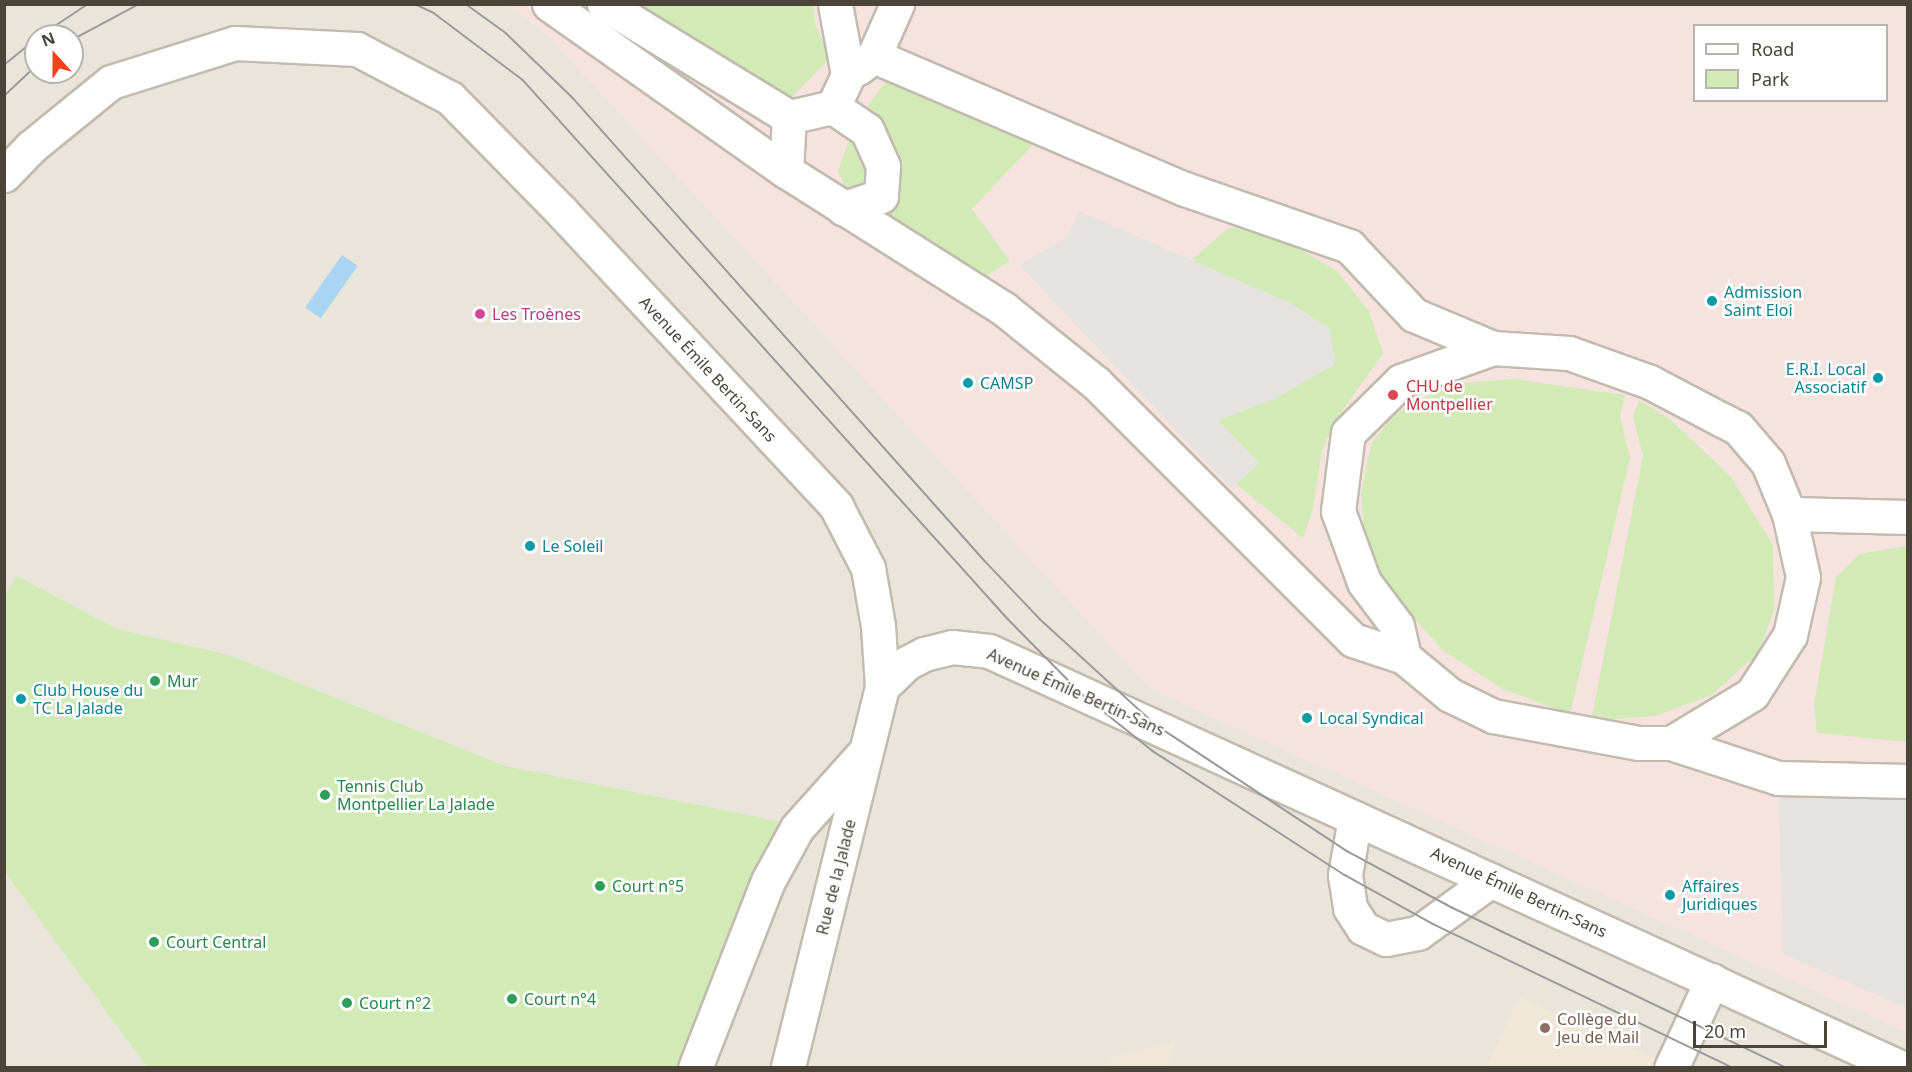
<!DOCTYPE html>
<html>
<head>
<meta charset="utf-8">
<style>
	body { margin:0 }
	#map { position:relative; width:1912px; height:1072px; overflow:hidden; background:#f6f3ec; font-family:"Noto Sans",sans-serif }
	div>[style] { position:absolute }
	.residential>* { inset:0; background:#eae5da }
	.education>* { inset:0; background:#efe8d6 }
	.medical>* { inset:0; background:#f6e3e0 }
	.green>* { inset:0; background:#d2eab5 }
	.parking>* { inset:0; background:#e5e3e0 }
	.water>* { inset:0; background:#a9d4f2; transform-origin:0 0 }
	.roads { filter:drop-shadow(2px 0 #c2bbae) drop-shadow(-2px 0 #c2bbae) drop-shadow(0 2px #c2bbae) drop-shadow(0 -2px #c2bbae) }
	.minor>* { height:33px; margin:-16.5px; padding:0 16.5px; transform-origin:16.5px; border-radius:16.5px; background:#fff }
	.tram>* { height:1.5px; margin:-0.75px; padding:0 0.75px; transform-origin:0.75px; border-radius:0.75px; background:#9a9a9a }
	.dots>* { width:16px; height:16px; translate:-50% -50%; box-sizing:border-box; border:3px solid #fff; border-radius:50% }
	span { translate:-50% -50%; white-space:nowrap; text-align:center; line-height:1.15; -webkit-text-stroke:5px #fff; paint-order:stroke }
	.culture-label { font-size:16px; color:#0d838f }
	.left { translate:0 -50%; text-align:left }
	.right { translate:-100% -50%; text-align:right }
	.hotel-label { font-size:16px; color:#b23c85 }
	.street-label { font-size:16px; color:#4b4439 }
	.health-label { font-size:16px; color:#be3a42 }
	.leisure-label { font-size:16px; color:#27864d }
	.education-label { font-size:16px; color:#785e54 }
	.frame { position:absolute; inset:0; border:6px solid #4b4439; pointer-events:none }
	.legend { position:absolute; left:1693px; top:24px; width:195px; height:78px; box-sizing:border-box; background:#fff; border:2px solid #b7b4b0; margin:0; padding:8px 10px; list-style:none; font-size:18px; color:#4b4439 }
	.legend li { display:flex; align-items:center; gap:12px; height:30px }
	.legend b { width:30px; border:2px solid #b7b4b0 }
	.north { position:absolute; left:24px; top:24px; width:60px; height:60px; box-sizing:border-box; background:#fff; border:2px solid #b7b4b0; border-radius:50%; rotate:339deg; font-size:16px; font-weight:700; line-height:24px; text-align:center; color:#4b4439 }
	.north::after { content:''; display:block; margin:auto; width:21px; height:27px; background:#fc3f1d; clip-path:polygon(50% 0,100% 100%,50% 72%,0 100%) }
	.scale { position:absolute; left:1693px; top:1021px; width:134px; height:27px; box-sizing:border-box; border:3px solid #4b4439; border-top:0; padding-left:8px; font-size:18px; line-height:21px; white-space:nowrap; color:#4b4439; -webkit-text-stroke:4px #fff; paint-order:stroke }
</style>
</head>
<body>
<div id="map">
	<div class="residential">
		<i style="clip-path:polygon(evenodd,5px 5px,1907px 5px,1907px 1067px,5px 1068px,5px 5px,1694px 26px,1886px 26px,1886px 100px,1694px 100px,1694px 26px,5px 5px,36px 36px,72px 36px,72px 72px,36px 72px,36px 36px)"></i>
	</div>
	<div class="education">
		<i style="clip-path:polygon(1519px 997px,1672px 1067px,1486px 1068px)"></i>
		<i style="clip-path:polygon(1174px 1041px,1168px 1067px,1112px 1067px,1108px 1058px)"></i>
	</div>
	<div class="medical">
		<i style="clip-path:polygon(evenodd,508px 5px,1907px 5px,1907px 1033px,1150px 689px,545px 33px,508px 5px,1694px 26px,1886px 26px,1886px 100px,1694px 100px,1694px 26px)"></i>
	</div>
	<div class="green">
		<i style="clip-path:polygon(638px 5px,813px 5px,815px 24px,830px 58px,788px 101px)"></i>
		<i style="clip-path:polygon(886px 81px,1040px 137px,972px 209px,1010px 261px,983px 278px,871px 207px,844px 184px,838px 171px,855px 124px)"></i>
		<i style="clip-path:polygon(1230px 227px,1286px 241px,1337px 271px,1369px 311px,1383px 353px,1339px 416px,1322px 449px,1313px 509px,1303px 538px,1236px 484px,1259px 463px,1218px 420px,1275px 399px,1193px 258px)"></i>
		<i style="clip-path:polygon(1514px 379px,1625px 395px,1620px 416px,1630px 458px,1570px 714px,1503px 689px,1445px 652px,1392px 595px,1380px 575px,1364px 532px,1361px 495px,1368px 458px,1373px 441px,1394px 416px,1411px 403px,1461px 383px)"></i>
		<i style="clip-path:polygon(1639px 400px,1671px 420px,1731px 477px,1773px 545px,1774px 610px,1759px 652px,1712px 695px,1655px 716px,1613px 719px,1592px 716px,1643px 456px,1633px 417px)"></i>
		<i style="clip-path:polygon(1907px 546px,1907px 742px,1817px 733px,1814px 704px,1836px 577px,1859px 554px)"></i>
		<i style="clip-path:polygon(17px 576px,117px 629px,229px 655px,505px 766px,787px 823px,810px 835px,710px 1067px,147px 1067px,5px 872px,4px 596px)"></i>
	</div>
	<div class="parking">
		<i style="clip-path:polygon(1079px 211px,1288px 302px,1330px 328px,1335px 364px,1275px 399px,1218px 420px,1259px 463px,1231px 488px,1019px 265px,1068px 237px)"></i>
		<i style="clip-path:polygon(1778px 778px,1907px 781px,1907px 1008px,1783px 954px)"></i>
	</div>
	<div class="water">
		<i style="left:342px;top:255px;width:19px;height:64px;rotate:35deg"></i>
	</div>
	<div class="roads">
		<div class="minor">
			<i style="left:549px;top:4px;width:290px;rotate:35.2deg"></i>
			<i style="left:604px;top:4px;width:217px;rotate:31.4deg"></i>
			<i style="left:835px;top:4px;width:72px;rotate:79.6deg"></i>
			<i style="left:848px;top:75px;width:35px;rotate:115deg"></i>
			<i style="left:833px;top:107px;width:45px;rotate:167.2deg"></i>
			<i style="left:789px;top:117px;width:54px;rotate:93.2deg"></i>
			<i style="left:786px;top:171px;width:258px;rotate:32.3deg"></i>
			<i style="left:1004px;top:309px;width:118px;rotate:38.8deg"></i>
			<i style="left:1096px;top:383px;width:363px;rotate:45deg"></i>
			<i style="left:1353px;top:640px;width:54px;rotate:18.4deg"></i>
			<i style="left:1404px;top:657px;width:60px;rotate:39.6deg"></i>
			<i style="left:1450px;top:695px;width:48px;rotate:26deg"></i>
			<i style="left:1493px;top:716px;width:148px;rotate:10.5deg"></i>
			<i style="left:1639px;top:743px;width:32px"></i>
			<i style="left:1671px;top:743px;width:95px;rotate:-31.2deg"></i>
			<i style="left:1752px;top:694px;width:70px;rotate:-57.2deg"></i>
			<i style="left:1790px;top:635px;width:59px;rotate:-77.4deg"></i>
			<i style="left:1803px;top:577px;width:65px;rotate:-102.5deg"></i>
			<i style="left:1789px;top:514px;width:55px;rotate:-112.4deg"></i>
			<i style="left:1768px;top:463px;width:46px;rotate:-130.6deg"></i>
			<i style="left:1738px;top:428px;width:18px;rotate:-153deg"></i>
			<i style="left:1722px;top:420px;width:81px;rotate:-152.2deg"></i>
			<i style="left:1650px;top:382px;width:86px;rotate:-160.3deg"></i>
			<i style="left:1569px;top:353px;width:76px;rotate:-176.2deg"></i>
			<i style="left:1493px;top:348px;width:98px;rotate:160.3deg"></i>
			<i style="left:1401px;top:381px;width:74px;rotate:135.5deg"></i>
			<i style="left:1348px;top:433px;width:79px;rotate:97.3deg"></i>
			<i style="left:1338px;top:511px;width:76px;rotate:69.9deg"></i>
			<i style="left:1364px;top:582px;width:55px;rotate:53.1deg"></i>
			<i style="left:1397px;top:626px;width:32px;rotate:77deg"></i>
			<i style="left:874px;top:56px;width:338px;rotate:23.2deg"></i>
			<i style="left:1185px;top:189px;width:174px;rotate:19.2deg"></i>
			<i style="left:1349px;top:246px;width:95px;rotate:46.7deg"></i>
			<i style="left:1414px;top:315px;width:86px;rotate:22.7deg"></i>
			<i style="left:858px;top:68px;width:20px;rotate:-37deg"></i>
			<i style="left:874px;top:56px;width:57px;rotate:-66.1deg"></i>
			<i style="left:833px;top:107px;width:41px;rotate:34.1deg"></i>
			<i style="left:867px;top:130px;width:39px;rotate:66deg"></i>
			<i style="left:883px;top:166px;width:30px;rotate:94deg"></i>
			<i style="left:881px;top:196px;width:40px;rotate:162deg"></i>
			<i style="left:4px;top:175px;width:39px;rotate:-46deg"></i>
			<i style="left:31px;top:147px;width:103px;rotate:-39.1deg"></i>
			<i style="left:111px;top:82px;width:130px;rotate:-17.5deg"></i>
			<i style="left:235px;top:43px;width:122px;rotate:2.8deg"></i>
			<i style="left:357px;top:49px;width:105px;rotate:27.8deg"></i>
			<i style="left:450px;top:98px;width:160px;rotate:45.5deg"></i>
			<i style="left:562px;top:212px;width:402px;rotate:47deg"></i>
			<i style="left:836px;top:506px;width:70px;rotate:62.7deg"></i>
			<i style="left:868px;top:568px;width:59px;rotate:80.2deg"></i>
			<i style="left:878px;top:626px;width:61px;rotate:86.2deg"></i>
			<i style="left:882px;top:687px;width:392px;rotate:103.9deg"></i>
			<i style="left:1789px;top:514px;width:119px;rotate:1.4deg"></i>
			<i style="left:882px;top:687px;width:35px;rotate:-44deg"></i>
			<i style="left:907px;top:663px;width:19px;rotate:-28deg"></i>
			<i style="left:924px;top:654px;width:29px;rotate:-14deg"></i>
			<i style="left:952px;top:647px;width:37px;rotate:6deg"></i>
			<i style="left:989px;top:651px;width:1004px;rotate:24.55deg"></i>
			<i style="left:1671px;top:743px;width:113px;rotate:18.1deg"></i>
			<i style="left:1778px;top:778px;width:130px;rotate:1.3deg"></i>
			<i style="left:1355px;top:818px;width:58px;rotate:100deg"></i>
			<i style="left:1345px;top:875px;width:33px;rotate:81deg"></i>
			<i style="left:1350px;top:908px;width:24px;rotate:57deg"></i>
			<i style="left:1363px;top:928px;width:25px;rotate:26deg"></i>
			<i style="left:1386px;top:939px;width:33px;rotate:-11deg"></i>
			<i style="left:1418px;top:933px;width:90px;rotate:-36deg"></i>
			<i style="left:695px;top:1068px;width:201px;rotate:-68.7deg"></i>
			<i style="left:768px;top:881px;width:60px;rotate:-61.3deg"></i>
			<i style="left:797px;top:828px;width:101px;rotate:-48.2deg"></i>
			<i style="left:1671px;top:1068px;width:97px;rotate:-65deg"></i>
		</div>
	</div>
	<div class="tram">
		<i style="left:415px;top:4px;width:21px;rotate:25deg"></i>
		<i style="left:434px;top:13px;width:111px;rotate:37deg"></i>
		<i style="left:523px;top:80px;width:725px;rotate:48.02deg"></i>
		<i style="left:1008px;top:619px;width:107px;rotate:45.4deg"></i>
		<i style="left:1083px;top:695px;width:90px;rotate:38.7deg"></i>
		<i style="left:1153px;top:751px;width:229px;rotate:32.9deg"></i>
		<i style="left:1345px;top:875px;width:101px;rotate:29.1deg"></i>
		<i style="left:1433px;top:924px;width:334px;rotate:25.6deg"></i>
		<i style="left:466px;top:4px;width:49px;rotate:35.9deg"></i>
		<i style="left:506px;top:33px;width:93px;rotate:44.1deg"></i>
		<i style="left:573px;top:98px;width:620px;rotate:48.34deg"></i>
		<i style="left:985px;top:561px;width:80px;rotate:46.5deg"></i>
		<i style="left:1040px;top:619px;width:157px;rotate:42.4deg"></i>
		<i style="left:1156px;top:725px;width:229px;rotate:33.4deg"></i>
		<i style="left:1347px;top:851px;width:118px;rotate:28.3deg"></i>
		<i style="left:1451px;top:907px;width:373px;rotate:25.6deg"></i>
		<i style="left:40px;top:36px;width:58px;rotate:-33.7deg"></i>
		<i style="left:72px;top:40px;width:76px;rotate:-28.2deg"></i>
		<i style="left:4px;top:65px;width:41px;rotate:-39.1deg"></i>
		<i style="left:4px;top:96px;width:44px;rotate:-43.2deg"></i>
	</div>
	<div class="dots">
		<i style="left:1712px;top:301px;background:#0f9aa8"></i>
		<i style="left:480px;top:314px;background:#d1479c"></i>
		<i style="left:1878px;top:378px;background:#0f9aa8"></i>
		<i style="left:968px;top:383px;background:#0f9aa8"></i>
		<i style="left:1393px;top:395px;background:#e0444e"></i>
		<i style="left:530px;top:546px;background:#0f9aa8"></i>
		<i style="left:155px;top:681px;background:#2e9e5b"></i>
		<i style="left:21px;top:699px;background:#0f9aa8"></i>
		<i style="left:1307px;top:718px;background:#0f9aa8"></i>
		<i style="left:325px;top:795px;background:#2e9e5b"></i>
		<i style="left:600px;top:886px;background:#2e9e5b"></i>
		<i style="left:1670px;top:895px;background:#0f9aa8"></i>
		<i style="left:154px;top:942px;background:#2e9e5b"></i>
		<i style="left:512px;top:999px;background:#2e9e5b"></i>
		<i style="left:347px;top:1003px;background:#2e9e5b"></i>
		<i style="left:1545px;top:1028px;background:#8d6e63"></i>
	</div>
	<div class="culture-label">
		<span class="left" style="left:1724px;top:301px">Admission<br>Saint Eloi</span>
		<span class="right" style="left:1866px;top:378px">E.R.I. Local<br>Associatif</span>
		<span class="left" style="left:980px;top:383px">CAMSP</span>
		<span class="left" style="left:542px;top:546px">Le Soleil</span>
		<span class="left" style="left:33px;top:699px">Club House du<br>TC La Jalade</span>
		<span class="left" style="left:1319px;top:718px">Local Syndical</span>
		<span class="left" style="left:1682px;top:895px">Affaires<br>Juridiques</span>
	</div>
	<div class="hotel-label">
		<span class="left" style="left:492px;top:314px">Les Troènes</span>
	</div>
	<div class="street-label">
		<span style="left:708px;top:369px;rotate:47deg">Avenue Émile Bertin-Sans</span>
		<span style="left:1076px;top:692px;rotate:24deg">Avenue Émile Bertin-Sans</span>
		<span style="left:836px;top:877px;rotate:-76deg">Rue de la Jalade</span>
		<span style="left:1519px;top:892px;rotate:25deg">Avenue Émile Bertin-Sans</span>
	</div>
	<div class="health-label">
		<span class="left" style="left:1406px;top:395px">CHU de<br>Montpellier</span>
	</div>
	<div class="leisure-label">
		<span class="left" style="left:167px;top:681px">Mur</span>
		<span class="left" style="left:337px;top:795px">Tennis Club<br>Montpellier La Jalade</span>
		<span class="left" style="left:612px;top:886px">Court n°5</span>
		<span class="left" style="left:166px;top:942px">Court Central</span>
		<span class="left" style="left:524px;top:999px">Court n°4</span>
		<span class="left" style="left:359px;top:1003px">Court n°2</span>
	</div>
	<div class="education-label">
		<span class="left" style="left:1557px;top:1028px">Collège du<br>Jeu de Mail</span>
	</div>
	<div class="frame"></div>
	<ul class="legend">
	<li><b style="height:8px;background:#fff"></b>Road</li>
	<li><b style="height:16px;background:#d2eab5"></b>Park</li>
	</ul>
	<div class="north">N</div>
	<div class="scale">20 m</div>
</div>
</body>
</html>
